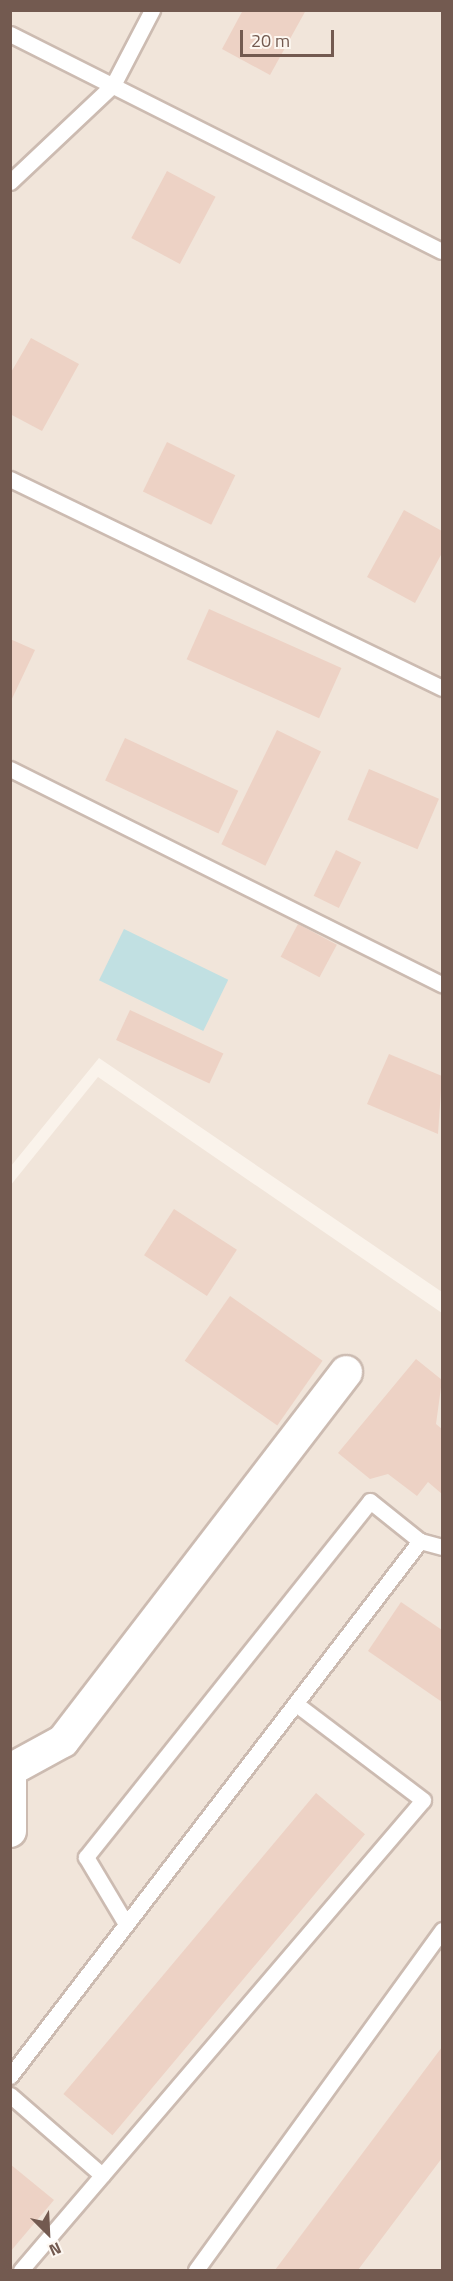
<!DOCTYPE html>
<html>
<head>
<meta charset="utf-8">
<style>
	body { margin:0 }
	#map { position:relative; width:453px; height:2281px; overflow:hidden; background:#faf3eb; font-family:"Titillium Web",sans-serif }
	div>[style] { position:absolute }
	.residential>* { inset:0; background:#f1e5da }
	.water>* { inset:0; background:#c1e0e2; transform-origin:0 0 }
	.building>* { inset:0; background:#edd2c5; transform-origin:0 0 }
	.roads { filter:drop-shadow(2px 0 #ccbbb1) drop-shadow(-2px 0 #ccbbb1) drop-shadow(0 2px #ccbbb1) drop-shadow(0 -2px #ccbbb1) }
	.service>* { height:15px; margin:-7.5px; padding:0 7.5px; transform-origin:7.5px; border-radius:7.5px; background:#fff }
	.minor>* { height:32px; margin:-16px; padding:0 16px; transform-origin:16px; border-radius:16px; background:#fff }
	span { translate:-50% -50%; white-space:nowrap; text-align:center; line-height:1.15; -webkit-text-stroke:4.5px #fdf7f1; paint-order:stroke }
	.frame { position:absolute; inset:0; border:12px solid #735a50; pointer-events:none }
	.north { position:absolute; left:18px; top:2203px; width:60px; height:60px; -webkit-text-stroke:4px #fdf7f1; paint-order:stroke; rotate:156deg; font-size:16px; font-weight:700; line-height:24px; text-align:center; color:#735a50 }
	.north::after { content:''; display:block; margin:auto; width:21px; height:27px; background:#735a50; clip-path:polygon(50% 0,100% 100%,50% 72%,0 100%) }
	.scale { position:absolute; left:240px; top:30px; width:94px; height:27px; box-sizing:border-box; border:3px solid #735a50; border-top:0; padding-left:8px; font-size:18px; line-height:21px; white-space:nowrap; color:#735a50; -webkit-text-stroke:4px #fdf7f1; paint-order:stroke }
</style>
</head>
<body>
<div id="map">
	<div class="residential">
		<i style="clip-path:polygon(11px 11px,442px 11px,442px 1292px,99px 1058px,11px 1166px)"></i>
		<i style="clip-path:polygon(98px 1077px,442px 1313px,442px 2270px,11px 2270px,10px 1186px)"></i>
	</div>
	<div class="water">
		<i style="left:124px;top:929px;width:116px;height:57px;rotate:26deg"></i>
	</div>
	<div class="building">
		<i style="clip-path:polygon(243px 10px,306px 10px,270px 75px,222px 49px)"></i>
		<i style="left:167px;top:171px;width:55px;height:76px;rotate:28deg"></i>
		<i style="clip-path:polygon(31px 338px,79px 364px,42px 431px,10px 414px,10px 374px)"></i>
		<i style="left:167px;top:442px;width:76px;height:55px;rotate:26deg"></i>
		<i style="clip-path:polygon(404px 510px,442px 531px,442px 553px,415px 603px,367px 577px)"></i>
		<i style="left:209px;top:609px;width:145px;height:55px;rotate:24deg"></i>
		<i style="clip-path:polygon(10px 639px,35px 650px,10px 703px)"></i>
		<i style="left:277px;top:730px;width:49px;height:127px;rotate:26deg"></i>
		<i style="left:125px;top:738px;width:125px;height:47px;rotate:25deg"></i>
		<i style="left:369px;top:769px;width:76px;height:55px;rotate:23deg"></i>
		<i style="left:336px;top:850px;width:28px;height:51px;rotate:26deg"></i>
		<i style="left:298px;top:924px;width:44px;height:37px;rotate:28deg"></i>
		<i style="left:130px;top:1010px;width:103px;height:33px;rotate:25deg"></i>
		<i style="clip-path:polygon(389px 1054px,442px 1076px,438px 1134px,367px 1104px)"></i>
		<i style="left:174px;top:1209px;width:75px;height:55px;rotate:33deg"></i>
		<i style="left:230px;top:1296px;width:113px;height:79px;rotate:35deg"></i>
		<i style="clip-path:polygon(416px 1359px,442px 1380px,436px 1424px,442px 1429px,442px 1494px,428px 1482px,417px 1496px,388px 1474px,370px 1479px,338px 1453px)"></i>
		<i style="clip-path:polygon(401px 1602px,442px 1630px,442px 1702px,368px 1651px)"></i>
		<i style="left:316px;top:1793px;width:64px;height:393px;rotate:40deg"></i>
		<i style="clip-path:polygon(442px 2047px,442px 2158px,358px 2270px,275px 2270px)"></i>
		<i style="clip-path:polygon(10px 2164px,54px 2200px,10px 2252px)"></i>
	</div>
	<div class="roads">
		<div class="service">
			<i style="left:10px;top:34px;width:483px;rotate:26.7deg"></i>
			<i style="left:10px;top:182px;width:141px;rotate:-43.3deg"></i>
			<i style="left:113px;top:85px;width:85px;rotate:-62.5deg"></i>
			<i style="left:10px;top:479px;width:480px;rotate:25.8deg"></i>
			<i style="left:10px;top:769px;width:483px;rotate:26.5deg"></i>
			<i style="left:126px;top:1924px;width:78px;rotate:-120.8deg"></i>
			<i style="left:86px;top:1857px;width:455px;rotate:-51.4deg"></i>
			<i style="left:370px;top:1501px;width:64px;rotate:38.7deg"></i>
			<i style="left:420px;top:1541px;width:23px;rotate:15deg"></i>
			<i style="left:10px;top:2076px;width:674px;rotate:-52.54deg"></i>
			<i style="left:10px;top:2095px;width:122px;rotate:41deg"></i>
			<i style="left:21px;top:2270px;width:618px;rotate:-49.46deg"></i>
			<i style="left:423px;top:1800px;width:159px;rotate:-142.9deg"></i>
			<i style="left:196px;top:2270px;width:420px;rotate:-54.1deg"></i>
		</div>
		<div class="minor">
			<i style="left:10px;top:1770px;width:60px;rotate:-28.7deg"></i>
			<i style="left:63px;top:1741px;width:465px;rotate:-52.5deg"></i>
			<i style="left:10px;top:1776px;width:55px;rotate:90deg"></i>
		</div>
	</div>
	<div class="frame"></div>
	<div class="north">N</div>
	<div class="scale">20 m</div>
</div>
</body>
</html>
